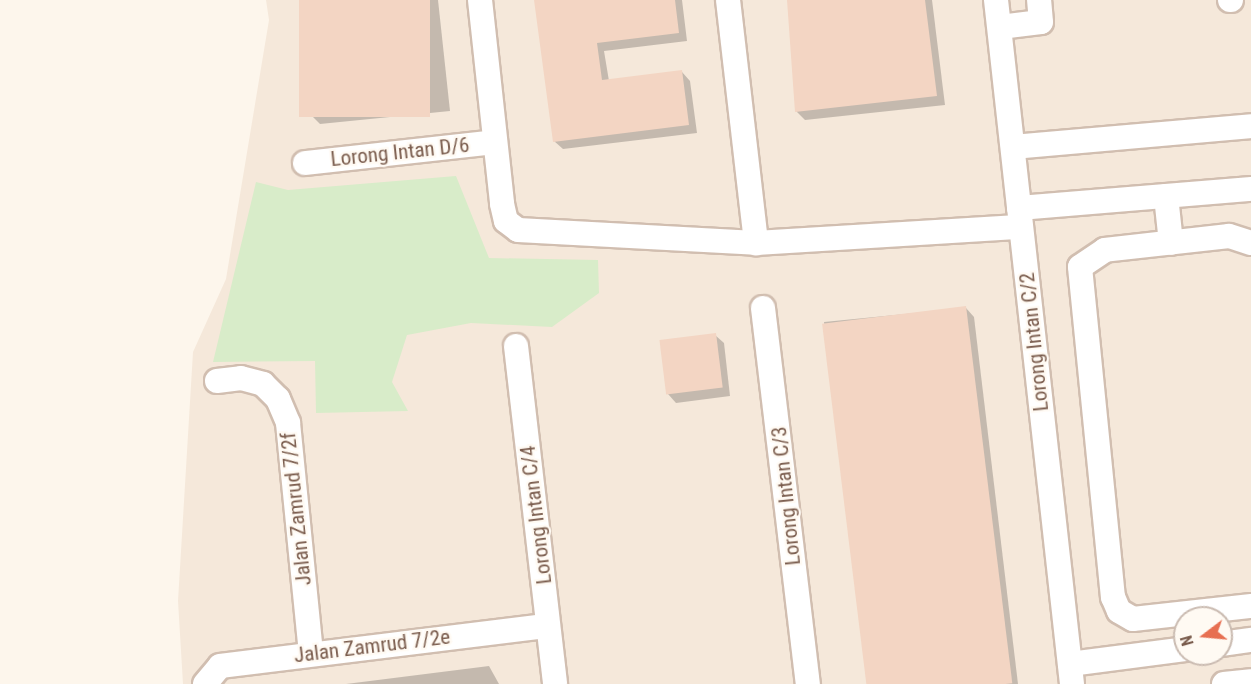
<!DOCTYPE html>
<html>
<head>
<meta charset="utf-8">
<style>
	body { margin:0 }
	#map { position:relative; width:1251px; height:684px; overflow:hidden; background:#fdf6ec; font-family:"Roboto Condensed",sans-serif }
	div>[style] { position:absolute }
	.residential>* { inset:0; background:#f5e8da }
	.green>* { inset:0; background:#d8ecc9 }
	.shadow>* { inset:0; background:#0003 }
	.building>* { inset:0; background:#f3d5c3; transform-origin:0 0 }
	.roads { filter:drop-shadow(2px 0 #d1beb0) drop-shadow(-2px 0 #d1beb0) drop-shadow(0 2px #d1beb0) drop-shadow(0 -2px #d1beb0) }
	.street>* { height:24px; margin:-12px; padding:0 12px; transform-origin:12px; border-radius:12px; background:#fff }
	span { translate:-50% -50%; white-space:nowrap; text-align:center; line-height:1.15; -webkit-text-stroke:4.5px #fffaf3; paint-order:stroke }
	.street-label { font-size:21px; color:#7a5c4d }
	.north { position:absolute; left:1173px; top:606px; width:60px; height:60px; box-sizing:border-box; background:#fffaf3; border:2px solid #cabbb1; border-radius:50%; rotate:254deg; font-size:16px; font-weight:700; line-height:24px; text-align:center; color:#7a5c4d }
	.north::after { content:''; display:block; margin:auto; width:21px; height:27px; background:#e76f51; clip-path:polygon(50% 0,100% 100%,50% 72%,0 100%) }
</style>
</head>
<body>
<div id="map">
	<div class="residential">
		<i style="clip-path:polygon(evenodd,266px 0,1251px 0,1251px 684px,183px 684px,178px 601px,193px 352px,226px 279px,269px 20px,266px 0,1185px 618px,1221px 618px,1221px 654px,1185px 654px,1185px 618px)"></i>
	</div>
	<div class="green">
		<i style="clip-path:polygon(456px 176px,489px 258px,598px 260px,599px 293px,552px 327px,471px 323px,407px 335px,392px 382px,408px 411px,316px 413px,315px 361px,213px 362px,256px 182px,288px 190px)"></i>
	</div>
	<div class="shadow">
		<i style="clip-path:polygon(300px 0,438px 0,450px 111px,320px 124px,312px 116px)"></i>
		<i style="clip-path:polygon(537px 0,682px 0,687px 41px,604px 51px,609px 81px,682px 72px,690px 81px,697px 133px,563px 149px,554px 141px)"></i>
		<i style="clip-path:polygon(788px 0,932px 0,945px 105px,805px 120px,796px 111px)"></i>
		<i style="clip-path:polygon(966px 308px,974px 317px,1018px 684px,868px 684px,824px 322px)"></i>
		<i style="clip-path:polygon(715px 335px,724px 343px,730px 396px,676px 403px,668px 394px)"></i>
		<i style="clip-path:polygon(489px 666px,499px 684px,346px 684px)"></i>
	</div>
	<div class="building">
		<i style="left:299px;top:0;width:131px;height:117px"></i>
		<i style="clip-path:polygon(534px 0,675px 0,679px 33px,597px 43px,602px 80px,682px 70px,689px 125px,553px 142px)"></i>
		<i style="clip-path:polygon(787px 0,925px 0,937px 96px,795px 112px)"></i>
		<i style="left:966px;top:306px;width:380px;height:145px;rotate:83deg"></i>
		<i style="left:716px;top:333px;width:55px;height:57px;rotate:83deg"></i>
	</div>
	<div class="roads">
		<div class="street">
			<i style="left:480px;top:0;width:205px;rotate:83.8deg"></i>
			<i style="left:502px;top:204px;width:17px;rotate:77deg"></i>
			<i style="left:506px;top:221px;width:15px;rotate:37deg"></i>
			<i style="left:518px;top:230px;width:238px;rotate:3.1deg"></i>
			<i style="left:756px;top:243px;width:265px;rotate:-3.5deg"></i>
			<i style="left:728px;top:0;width:245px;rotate:83.4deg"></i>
			<i style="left:996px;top:0;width:688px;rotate:83.66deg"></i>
			<i style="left:1230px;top:0;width:1px"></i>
			<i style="left:1000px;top:27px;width:41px;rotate:-7deg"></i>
			<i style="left:1041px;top:22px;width:22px;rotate:-95deg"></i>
			<i style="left:1013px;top:147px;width:239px;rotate:-5deg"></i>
			<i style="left:305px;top:163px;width:190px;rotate:-6.3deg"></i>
			<i style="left:1166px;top:196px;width:47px;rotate:83.9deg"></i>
			<i style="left:1019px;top:208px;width:233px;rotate:-4.7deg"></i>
			<i style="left:1251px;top:243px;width:23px;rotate:-162deg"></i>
			<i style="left:1229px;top:236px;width:125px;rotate:173.6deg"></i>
			<i style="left:1105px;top:250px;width:30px;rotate:146deg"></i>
			<i style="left:1080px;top:267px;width:332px;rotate:84.3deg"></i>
			<i style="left:1113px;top:597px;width:15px;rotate:67deg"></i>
			<i style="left:1119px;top:611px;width:16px;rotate:30deg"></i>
			<i style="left:1133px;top:619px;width:119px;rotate:-6.3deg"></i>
			<i style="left:763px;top:308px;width:379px;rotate:83.2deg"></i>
			<i style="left:516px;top:346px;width:340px;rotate:83.4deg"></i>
			<i style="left:217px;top:381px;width:24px;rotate:-7deg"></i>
			<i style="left:241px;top:378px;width:23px;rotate:15deg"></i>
			<i style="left:263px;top:384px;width:21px;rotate:45deg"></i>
			<i style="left:278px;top:399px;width:26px;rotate:67deg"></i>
			<i style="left:288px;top:423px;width:230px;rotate:84.3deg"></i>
			<i style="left:1221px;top:644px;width:30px;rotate:-8deg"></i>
			<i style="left:1070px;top:664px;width:116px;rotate:-7.4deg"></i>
			<i style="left:205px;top:684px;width:23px;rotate:-50deg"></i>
			<i style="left:220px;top:666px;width:330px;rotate:-7deg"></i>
			<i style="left:1224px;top:684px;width:27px;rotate:-6deg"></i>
		</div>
	</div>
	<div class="street-label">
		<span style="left:400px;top:152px;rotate:-6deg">Lorong Intan D/6</span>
		<span style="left:1034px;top:342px;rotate:-96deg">Lorong Intan C/2</span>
		<span style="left:786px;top:496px;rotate:-96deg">Lorong Intan C/3</span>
		<span style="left:296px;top:509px;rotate:-96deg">Jalan Zamrud 7/2f</span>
		<span style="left:536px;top:515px;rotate:-97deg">Lorong Intan C/4</span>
		<span style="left:372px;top:646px;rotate:-7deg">Jalan Zamrud 7/2e</span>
	</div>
	<div class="north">N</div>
</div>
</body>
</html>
